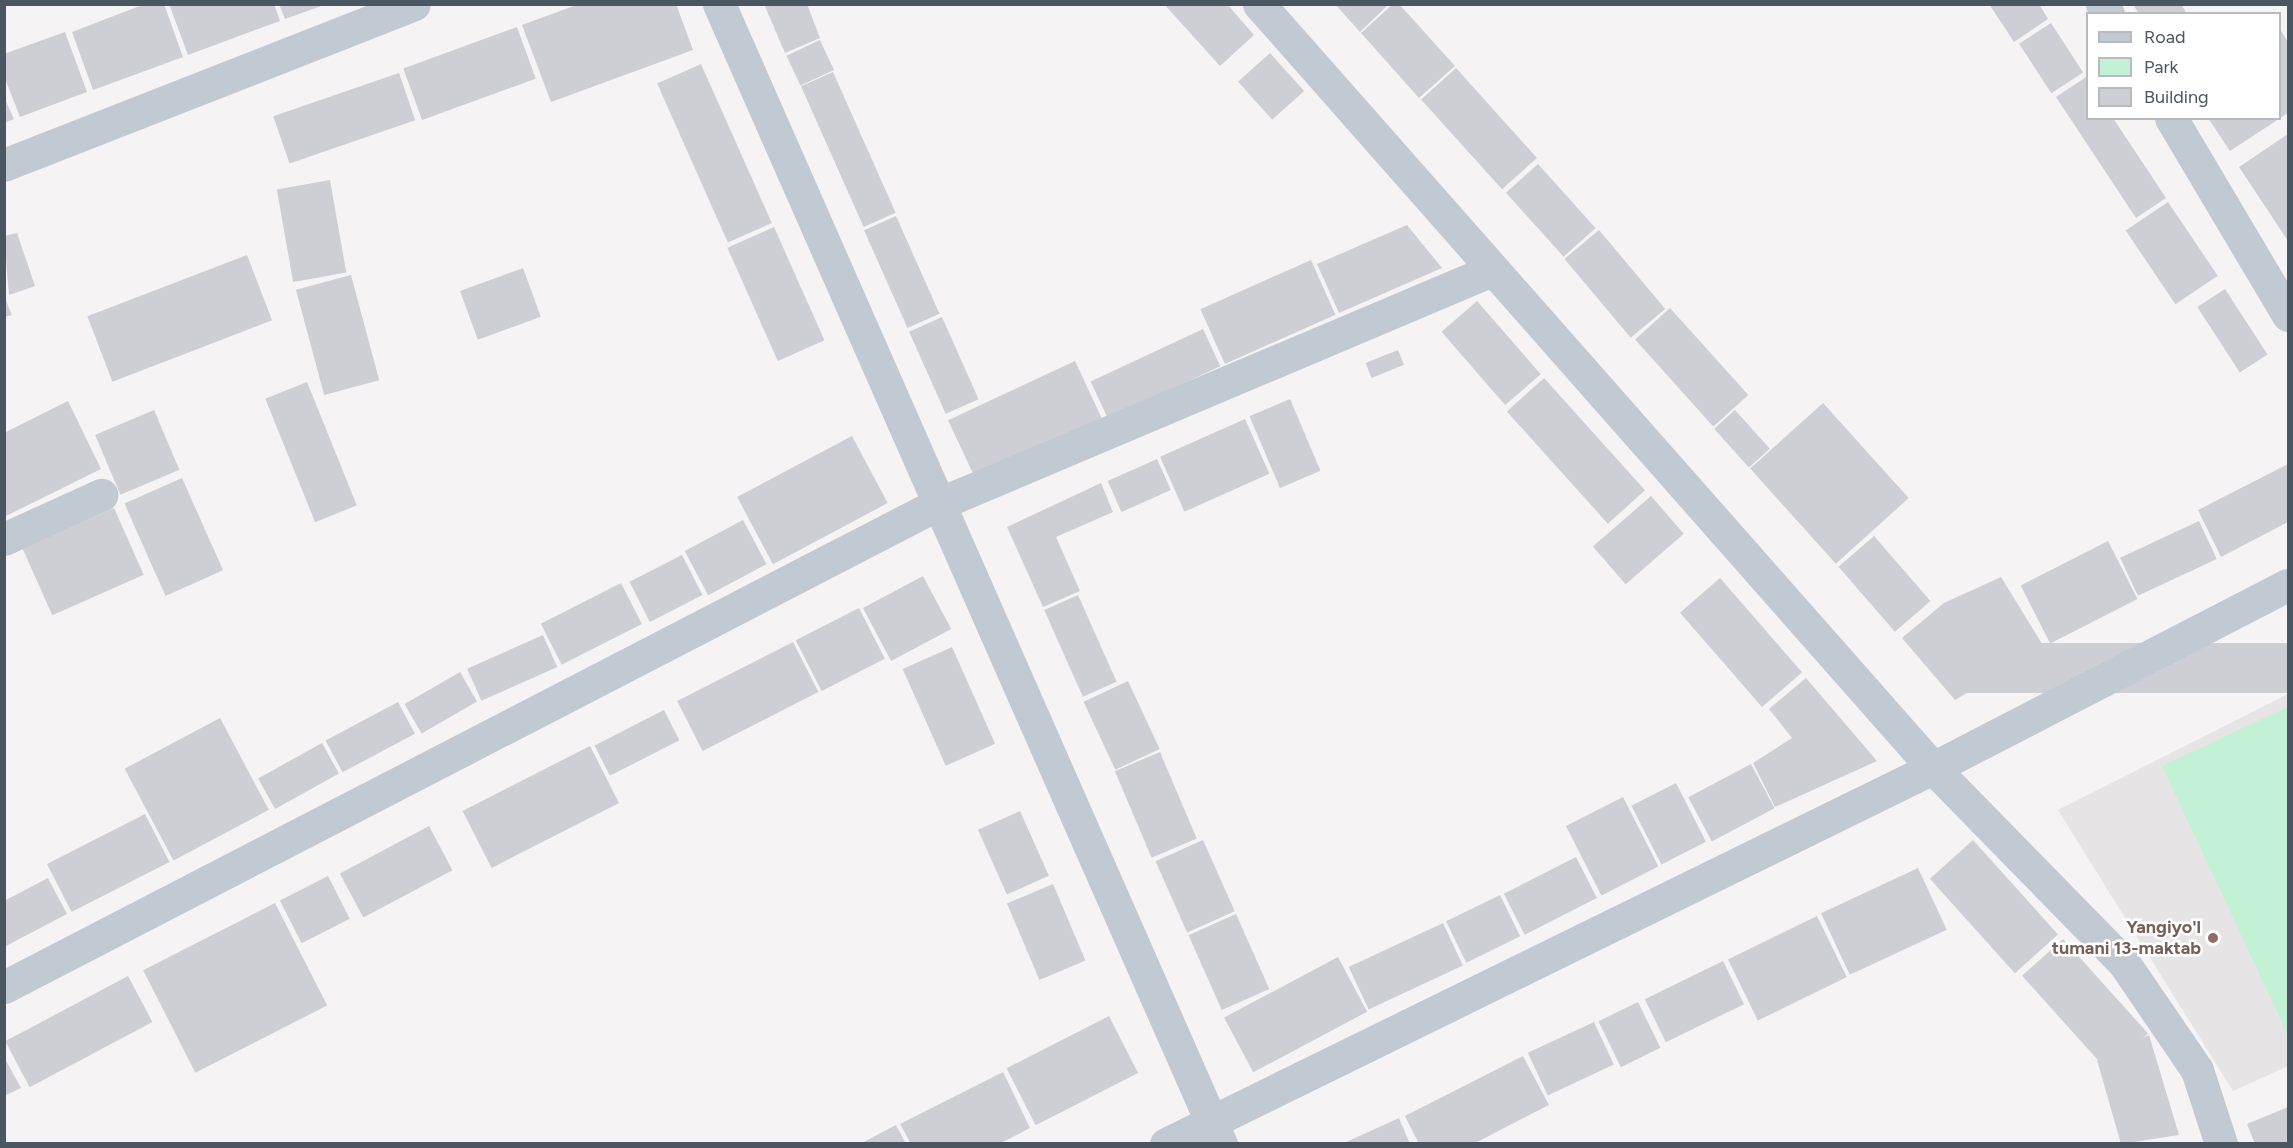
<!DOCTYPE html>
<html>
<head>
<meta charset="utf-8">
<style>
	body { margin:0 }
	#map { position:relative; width:2293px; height:1148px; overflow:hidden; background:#f5f3f3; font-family:Figtree,sans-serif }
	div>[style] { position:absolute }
	.education>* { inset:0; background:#e6e4e5 }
	.green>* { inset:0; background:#c3f1d5 }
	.building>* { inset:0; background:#cdcfd5; transform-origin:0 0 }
	.minor>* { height:33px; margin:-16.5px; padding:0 16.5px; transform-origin:16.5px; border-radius:16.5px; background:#c1cad2 }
	.dots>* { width:16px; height:16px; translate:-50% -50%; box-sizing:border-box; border:3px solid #fff; border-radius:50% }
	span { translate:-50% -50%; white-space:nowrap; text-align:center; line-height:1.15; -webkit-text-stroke:5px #fff; paint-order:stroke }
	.education-label { font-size:18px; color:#785e54; font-weight:700 }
	.right { translate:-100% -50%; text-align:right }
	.frame { position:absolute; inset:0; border:6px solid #4a5661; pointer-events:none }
	.legend { position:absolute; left:2086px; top:12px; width:195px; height:108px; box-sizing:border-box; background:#fff; border:2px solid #b7bbc0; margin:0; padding:8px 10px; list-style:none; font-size:18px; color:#4a5661 }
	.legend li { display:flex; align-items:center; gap:12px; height:30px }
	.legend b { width:30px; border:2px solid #b7bbc0 }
</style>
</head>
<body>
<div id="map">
	<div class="education">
		<i style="clip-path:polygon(2288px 694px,2288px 1066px,2233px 1091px,2058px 810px)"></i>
	</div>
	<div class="green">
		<i style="clip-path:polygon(2288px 707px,2288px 1035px,2162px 766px)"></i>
	</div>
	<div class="building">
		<i style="clip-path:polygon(145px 4px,164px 4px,183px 57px,93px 90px,72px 32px)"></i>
		<i style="clip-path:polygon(169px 4px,274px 4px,280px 21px,188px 55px)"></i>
		<i style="clip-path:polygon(279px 4px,324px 4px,324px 5px,285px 19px)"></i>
		<i style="clip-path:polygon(579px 4px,676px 4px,693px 50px,551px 102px,522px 25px)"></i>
		<i style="clip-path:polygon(764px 4px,807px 4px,820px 38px,785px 53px)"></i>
		<i style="clip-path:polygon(1164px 4px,1227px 4px,1254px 35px,1220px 66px)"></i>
		<i style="clip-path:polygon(1335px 4px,1389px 4px,1360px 32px)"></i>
		<i style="clip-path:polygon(1393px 4px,1399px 4px,1455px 66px,1419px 98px,1361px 33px)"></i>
		<i style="clip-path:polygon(1989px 4px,2039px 4px,2048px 19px,2014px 42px)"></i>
		<i style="clip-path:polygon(2133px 4px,2181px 4px,2187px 14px,2139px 14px)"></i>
		<i style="left:2051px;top:23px;width:59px;height:38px;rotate:57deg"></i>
		<i style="left:517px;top:27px;width:55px;height:121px;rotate:70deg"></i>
		<i style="clip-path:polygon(2280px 29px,2288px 42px,2288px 113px,2230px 151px,2208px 118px,2280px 118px)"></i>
		<i style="clip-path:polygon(65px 32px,87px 92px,20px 117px,4px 76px,4px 54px)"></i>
		<i style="left:820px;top:40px;width:33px;height:37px;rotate:65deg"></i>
		<i style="left:1270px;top:53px;width:51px;height:43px;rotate:48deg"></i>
		<i style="left:701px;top:64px;width:174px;height:48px;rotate:66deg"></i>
		<i style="left:1456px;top:68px;width:121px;height:47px;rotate:48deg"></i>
		<i style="left:833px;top:72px;width:154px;height:35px;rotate:66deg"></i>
		<i style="left:399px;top:73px;width:50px;height:133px;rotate:71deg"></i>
		<i style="clip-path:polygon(2086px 77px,2088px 118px,2113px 118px,2166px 198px,2136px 218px,2056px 97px)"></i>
		<i style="clip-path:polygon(4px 97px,14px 119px,4px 123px)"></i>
		<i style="clip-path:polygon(2288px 134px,2288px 241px,2239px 167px)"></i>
		<i style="left:1538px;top:164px;width:86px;height:43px;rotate:48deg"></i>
		<i style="left:330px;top:180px;width:94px;height:54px;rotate:80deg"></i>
		<i style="left:2168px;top:202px;width:89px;height:51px;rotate:56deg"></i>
		<i style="left:896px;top:216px;width:107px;height:35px;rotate:66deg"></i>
		<i style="clip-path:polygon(1407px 225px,1442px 268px,1339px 313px,1317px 264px)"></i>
		<i style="left:774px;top:227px;width:124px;height:51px;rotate:66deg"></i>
		<i style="left:1599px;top:230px;width:103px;height:45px;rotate:50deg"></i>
		<i style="clip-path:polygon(17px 233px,35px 286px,9px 295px,4px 236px)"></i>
		<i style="left:247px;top:255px;width:70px;height:171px;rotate:69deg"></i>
		<i style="left:1311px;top:260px;width:60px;height:121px;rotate:66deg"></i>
		<i style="left:523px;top:268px;width:52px;height:67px;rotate:70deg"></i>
		<i style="left:351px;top:275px;width:109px;height:57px;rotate:75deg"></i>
		<i style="left:2225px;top:289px;width:78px;height:33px;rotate:57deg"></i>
		<i style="clip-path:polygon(4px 296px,12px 315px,4px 317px)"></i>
		<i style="left:1477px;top:301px;width:97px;height:47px;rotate:49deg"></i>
		<i style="left:1670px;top:308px;width:117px;height:47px;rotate:48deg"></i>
		<i style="left:942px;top:317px;width:90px;height:36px;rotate:66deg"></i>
		<i style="left:1203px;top:329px;width:41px;height:124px;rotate:65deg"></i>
		<i style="left:1398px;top:350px;width:16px;height:35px;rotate:68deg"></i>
		<i style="left:1075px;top:361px;width:63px;height:140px;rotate:65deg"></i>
		<i style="left:1544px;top:378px;width:151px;height:50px;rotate:48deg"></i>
		<i style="left:307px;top:382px;width:133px;height:45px;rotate:68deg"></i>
		<i style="left:1290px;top:399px;width:78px;height:44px;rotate:67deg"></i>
		<i style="clip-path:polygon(68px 401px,101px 469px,4px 517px,4px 433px)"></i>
		<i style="left:1823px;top:403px;width:128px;height:98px;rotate:48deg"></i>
		<i style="left:154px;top:410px;width:65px;height:64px;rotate:67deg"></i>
		<i style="left:1735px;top:410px;width:52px;height:28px;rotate:48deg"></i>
		<i style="left:1245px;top:419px;width:60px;height:93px;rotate:66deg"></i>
		<i style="left:852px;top:436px;width:76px;height:130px;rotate:62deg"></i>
		<i style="left:1157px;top:459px;width:34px;height:54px;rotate:66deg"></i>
		<i style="clip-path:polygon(2288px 464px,2288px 522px,2221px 557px,2198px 510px)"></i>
		<i style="left:182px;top:478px;width:101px;height:63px;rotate:66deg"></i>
		<i style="clip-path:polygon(1101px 483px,1113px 512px,1056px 537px,1080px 591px,1043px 607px,1007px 527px)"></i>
		<i style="left:1651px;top:496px;width:50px;height:77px;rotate:49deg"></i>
		<i style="left:114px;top:508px;width:73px;height:100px;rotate:66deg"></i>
		<i style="left:743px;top:520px;width:50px;height:66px;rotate:62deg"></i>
		<i style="left:2199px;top:521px;width:42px;height:87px;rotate:65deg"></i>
		<i style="left:1874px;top:536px;width:86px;height:47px;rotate:49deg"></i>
		<i style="left:2108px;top:541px;width:65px;height:98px;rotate:63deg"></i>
		<i style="left:682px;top:555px;width:45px;height:59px;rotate:63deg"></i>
		<i style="left:923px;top:576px;width:60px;height:68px;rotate:62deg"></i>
		<i style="clip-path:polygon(2001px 577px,2044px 647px,1955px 700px,1902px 638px,1944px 603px)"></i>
		<i style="left:1720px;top:578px;width:125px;height:53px;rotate:49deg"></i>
		<i style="left:621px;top:583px;width:46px;height:90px;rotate:63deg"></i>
		<i style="left:1078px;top:595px;width:95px;height:37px;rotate:66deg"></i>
		<i style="left:859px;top:608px;width:57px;height:71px;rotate:63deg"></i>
		<i style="left:543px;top:635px;width:35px;height:83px;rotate:66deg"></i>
		<i style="left:793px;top:642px;width:56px;height:130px;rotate:63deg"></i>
		<i style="left:2288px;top:643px;width:50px;height:321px;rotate:90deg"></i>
		<i style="left:952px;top:647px;width:106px;height:54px;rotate:66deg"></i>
		<i style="left:460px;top:672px;width:34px;height:64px;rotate:60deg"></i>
		<i style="clip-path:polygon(1806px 678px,1877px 761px,1775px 807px,1753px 763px,1792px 738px,1769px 709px)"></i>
		<i style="left:1128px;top:681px;width:75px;height:49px;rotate:65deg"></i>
		<i style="left:398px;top:702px;width:36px;height:82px;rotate:62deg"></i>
		<i style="left:664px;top:710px;width:34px;height:78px;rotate:63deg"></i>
		<i style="left:220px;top:718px;width:104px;height:108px;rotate:62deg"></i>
		<i style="left:322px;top:743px;width:35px;height:73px;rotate:61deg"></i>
		<i style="left:590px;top:746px;width:64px;height:143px;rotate:63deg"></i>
		<i style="left:1160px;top:752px;width:94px;height:49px;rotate:67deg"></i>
		<i style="left:1751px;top:764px;width:50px;height:71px;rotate:62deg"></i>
		<i style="left:1676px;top:783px;width:66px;height:50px;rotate:63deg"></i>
		<i style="left:1623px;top:797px;width:78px;height:64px;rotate:63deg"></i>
		<i style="left:1020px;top:811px;width:71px;height:46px;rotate:66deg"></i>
		<i style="left:145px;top:814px;width:54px;height:110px;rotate:63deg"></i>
		<i style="left:429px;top:826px;width:50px;height:101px;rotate:62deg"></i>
		<i style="left:1203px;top:840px;width:78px;height:52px;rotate:66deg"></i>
		<i style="left:1973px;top:840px;width:127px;height:58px;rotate:48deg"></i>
		<i style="left:1576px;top:857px;width:46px;height:81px;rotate:63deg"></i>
		<i style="left:1918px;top:868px;width:68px;height:107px;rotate:65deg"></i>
		<i style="left:328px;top:876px;width:48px;height:54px;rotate:63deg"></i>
		<i style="clip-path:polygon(48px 878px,67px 914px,4px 947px,4px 901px)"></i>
		<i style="left:1053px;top:884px;width:83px;height:50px;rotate:67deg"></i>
		<i style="left:1500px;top:895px;width:46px;height:60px;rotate:64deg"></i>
		<i style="left:275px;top:903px;width:115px;height:148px;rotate:63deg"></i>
		<i style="left:1236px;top:914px;width:82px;height:52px;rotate:66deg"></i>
		<i style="left:1817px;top:916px;width:68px;height:99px;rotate:64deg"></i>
		<i style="left:1443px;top:923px;width:47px;height:104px;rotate:65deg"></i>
		<i style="left:2063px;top:939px;width:127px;height:55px;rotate:48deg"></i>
		<i style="left:1338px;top:957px;width:62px;height:129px;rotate:62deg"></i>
		<i style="left:1723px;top:961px;width:48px;height:87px;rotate:64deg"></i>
		<i style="left:128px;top:976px;width:52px;height:139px;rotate:62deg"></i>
		<i style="left:1638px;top:1002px;width:51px;height:44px;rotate:64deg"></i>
		<i style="left:1109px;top:1016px;width:64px;height:115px;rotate:63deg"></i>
		<i style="left:1594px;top:1022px;width:47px;height:73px;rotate:65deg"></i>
		<i style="clip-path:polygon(2149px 1035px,2179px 1135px,2121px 1144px,2097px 1060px)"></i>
		<i style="clip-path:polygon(1523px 1056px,1549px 1105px,1473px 1144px,1419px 1144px,1405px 1116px)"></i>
		<i style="clip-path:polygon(4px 1057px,21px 1088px,4px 1096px)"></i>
		<i style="clip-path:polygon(1003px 1072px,1030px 1128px,999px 1144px,911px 1144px,900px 1124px)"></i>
		<i style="clip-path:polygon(2288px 1107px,2288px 1144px,2255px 1144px,2247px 1124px)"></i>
		<i style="clip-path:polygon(1399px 1118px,1410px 1144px,1342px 1144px)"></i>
		<i style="clip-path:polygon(896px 1125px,906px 1144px,860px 1144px)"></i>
	</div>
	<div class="minor">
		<i style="left:719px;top:4px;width:1246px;rotate:66.23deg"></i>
		<i style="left:1259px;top:4px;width:1019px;rotate:48.58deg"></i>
		<i style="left:1933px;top:768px;width:273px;rotate:45.6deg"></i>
		<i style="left:2124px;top:963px;width:130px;rotate:55.7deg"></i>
		<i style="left:2197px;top:1070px;width:78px;rotate:72deg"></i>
		<i style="left:2102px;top:4px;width:12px;rotate:59deg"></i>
		<i style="left:2171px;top:118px;width:229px;rotate:59.3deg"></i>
		<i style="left:4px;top:165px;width:440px;rotate:-21.4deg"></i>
		<i style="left:4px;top:539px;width:107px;rotate:-24.4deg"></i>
		<i style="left:4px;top:987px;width:1049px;rotate:-27.35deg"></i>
		<i style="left:936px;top:505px;width:604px;rotate:-22.91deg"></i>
		<i style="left:1166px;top:1144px;width:854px;rotate:-26.12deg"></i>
		<i style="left:1933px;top:768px;width:399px;rotate:-27.3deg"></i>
	</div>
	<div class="dots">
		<i style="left:2213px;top:938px;background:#8d6e63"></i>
	</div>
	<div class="education-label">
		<span class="right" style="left:2201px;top:938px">Yangiyo'l<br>tumani 13-maktab</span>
	</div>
	<div class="frame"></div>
	<ul class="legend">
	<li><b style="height:8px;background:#c1cad2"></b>Road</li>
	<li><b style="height:16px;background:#c3f1d5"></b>Park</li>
	<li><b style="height:16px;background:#cdcfd5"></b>Building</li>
	</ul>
</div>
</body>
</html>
